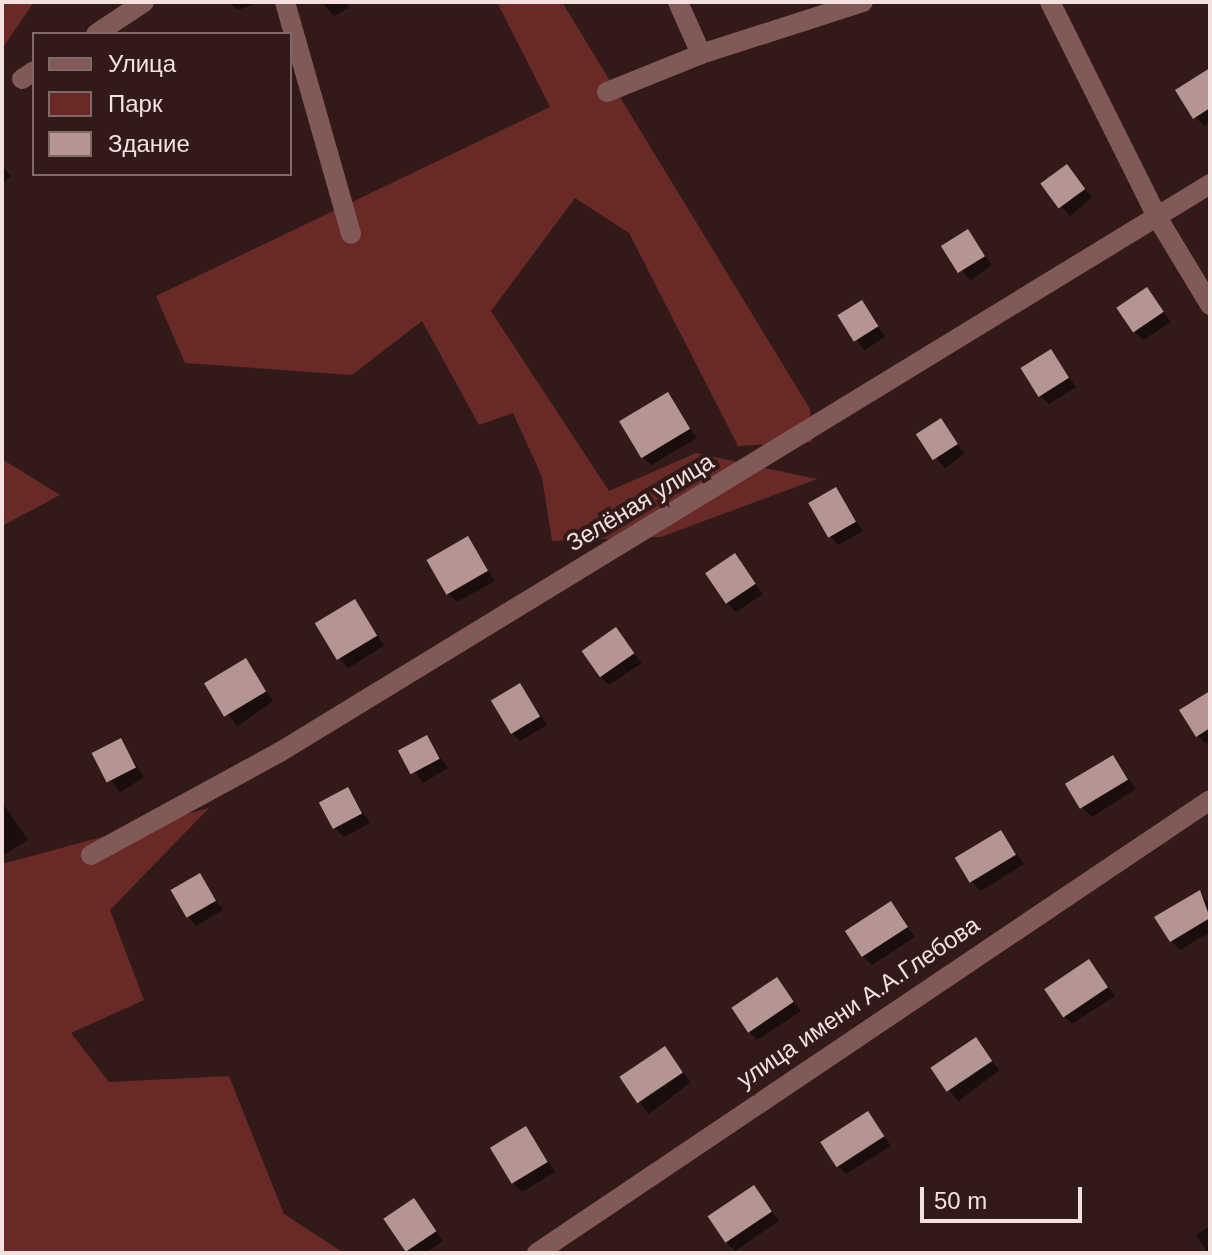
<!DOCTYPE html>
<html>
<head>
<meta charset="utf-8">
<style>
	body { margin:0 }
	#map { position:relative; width:1212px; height:1255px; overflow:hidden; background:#321a19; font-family:Helvetica,sans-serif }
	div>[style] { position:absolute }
	.green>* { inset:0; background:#682927 }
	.shadow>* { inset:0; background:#0007; transform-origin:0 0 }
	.building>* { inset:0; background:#b59592; transform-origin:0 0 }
	.minor>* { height:20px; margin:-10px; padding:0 10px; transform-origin:10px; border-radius:10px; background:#815956 }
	span { translate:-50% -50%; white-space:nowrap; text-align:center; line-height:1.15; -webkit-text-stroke:8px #321a19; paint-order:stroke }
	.street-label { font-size:24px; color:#f3e1df }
	.frame { position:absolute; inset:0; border:4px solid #f3e1df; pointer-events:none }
	.legend { position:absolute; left:32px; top:32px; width:260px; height:144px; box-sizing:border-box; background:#321a19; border:2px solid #7f6a68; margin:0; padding:10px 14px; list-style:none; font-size:24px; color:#f3e1df }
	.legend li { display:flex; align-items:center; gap:16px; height:40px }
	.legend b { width:40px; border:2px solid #7f6a68 }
	.scale { position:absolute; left:920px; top:1187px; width:162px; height:36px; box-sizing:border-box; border:4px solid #f3e1df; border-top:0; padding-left:10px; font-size:24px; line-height:28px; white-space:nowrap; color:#f3e1df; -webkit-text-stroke:6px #321a19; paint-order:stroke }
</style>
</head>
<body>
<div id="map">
	<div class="green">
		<i style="clip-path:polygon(2px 2px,34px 2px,2px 49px)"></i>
		<i style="clip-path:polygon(497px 2px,562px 2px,810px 409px,812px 442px,738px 446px,629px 233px,575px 198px,491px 311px,609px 491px,696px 453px,817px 479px,661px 537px,552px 541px,542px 477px,513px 413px,479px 425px,422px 321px,352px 375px,185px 363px,156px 296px,550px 107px)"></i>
		<i style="clip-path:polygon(2px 459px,60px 495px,2px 526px)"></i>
		<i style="clip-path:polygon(209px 808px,110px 910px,144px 1000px,71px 1033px,109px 1082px,229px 1076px,284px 1214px,344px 1253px,2px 1253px,2px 864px)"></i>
	</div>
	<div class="shadow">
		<i style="clip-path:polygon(229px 2px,254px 2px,255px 4px,238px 10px)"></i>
		<i style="clip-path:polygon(322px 2px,346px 2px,349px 8px,334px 16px)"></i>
		<i style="clip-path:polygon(1210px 78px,1210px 122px,1204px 126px,1195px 117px)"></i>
		<i style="clip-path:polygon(2px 166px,11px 176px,2px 184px)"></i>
		<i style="left:1067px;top:167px;width:40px;height:29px;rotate:51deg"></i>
		<i style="left:967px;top:232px;width:41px;height:27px;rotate:53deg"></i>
		<i style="clip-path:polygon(1146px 289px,1171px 322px,1143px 340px,1135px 332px)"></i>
		<i style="left:861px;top:302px;width:42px;height:25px;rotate:55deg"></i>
		<i style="clip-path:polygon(1051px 352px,1076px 387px,1049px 404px,1040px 396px)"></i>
		<i style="clip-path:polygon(668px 394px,697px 438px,651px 465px,642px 457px)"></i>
		<i style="left:940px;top:421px;width:41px;height:25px;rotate:53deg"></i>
		<i style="clip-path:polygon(835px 490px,863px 531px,838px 545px,830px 536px)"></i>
		<i style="clip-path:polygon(467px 538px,495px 581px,457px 602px,448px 594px)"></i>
		<i style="clip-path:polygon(734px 556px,763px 594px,736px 612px,727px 603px)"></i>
		<i style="left:355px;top:601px;width:53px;height:43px;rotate:57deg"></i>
		<i style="clip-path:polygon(615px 629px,642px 663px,609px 685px,601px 677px)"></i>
		<i style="left:245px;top:661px;width:49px;height:44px;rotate:55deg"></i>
		<i style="clip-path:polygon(520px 685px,547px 725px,520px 741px,511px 732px)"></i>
		<i style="clip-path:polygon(1210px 693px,1210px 742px,1206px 744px,1197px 735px)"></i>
		<i style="clip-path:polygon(426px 738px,448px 768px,423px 783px,401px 752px)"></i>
		<i style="left:120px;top:740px;width:44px;height:29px;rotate:57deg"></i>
		<i style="clip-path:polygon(1112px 757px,1136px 789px,1092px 817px,1083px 808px)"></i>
		<i style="clip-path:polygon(347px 789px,370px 823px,344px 837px,335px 828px)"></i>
		<i style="clip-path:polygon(2px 802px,28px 840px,2px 856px)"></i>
		<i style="clip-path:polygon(1000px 832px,1024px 864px,981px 891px,972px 882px)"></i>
		<i style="clip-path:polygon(200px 876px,223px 910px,196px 926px,188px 917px)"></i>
		<i style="clip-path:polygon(1199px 892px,1210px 904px,1210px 932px,1180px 950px,1171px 941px)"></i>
		<i style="clip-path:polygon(890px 904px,915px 937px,872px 965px,863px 956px)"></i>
		<i style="clip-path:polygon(1089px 961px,1115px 996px,1072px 1024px,1063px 1015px)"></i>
		<i style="clip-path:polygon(777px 979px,801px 1011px,757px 1040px,749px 1031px)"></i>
		<i style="left:976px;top:1039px;width:39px;height:52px;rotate:53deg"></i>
		<i style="left:665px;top:1048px;width:43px;height:53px;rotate:53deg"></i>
		<i style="clip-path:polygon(868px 1114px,891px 1146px,846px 1174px,837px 1165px)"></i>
		<i style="clip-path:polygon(526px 1128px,555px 1172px,522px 1192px,513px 1183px)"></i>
		<i style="clip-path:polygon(754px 1188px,779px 1221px,735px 1251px,726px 1242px)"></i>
		<i style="clip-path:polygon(414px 1201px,443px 1241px,425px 1253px,406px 1251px)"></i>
		<i style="clip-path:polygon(1210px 1226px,1210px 1253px,1208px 1253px,1196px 1235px)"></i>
	</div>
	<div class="building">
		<i style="clip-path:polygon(1210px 68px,1210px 108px,1193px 119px,1175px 90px)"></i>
		<i style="left:1067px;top:164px;width:31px;height:33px;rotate:54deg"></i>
		<i style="left:968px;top:229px;width:32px;height:32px;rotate:58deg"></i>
		<i style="left:1147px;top:287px;width:30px;height:37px;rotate:56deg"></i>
		<i style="left:862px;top:300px;width:31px;height:29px;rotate:58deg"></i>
		<i style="left:1051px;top:349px;width:34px;height:36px;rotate:58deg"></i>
		<i style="left:668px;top:392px;width:43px;height:57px;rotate:59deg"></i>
		<i style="left:941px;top:418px;width:31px;height:30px;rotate:57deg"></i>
		<i style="left:836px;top:487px;width:40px;height:32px;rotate:60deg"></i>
		<i style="left:468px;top:536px;width:40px;height:48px;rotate:60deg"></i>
		<i style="left:735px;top:553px;width:37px;height:36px;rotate:56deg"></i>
		<i style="left:355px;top:599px;width:43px;height:47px;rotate:59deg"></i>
		<i style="left:616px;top:627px;width:32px;height:42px;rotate:55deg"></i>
		<i style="left:246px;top:658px;width:39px;height:49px;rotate:59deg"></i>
		<i style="left:520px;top:683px;width:39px;height:34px;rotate:59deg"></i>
		<i style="clip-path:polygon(1210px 691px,1210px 728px,1196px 737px,1179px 710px)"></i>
		<i style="left:427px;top:735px;width:27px;height:33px;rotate:62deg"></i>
		<i style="left:121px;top:738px;width:33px;height:33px;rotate:63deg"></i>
		<i style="left:1113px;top:755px;width:29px;height:56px;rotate:59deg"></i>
		<i style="left:348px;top:787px;width:30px;height:33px;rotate:62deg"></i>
		<i style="left:1001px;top:830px;width:29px;height:54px;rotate:59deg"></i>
		<i style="left:200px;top:873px;width:32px;height:34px;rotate:60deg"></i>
		<i style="clip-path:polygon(1200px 890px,1210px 918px,1170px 942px,1154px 917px)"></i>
		<i style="left:891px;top:901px;width:31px;height:55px;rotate:57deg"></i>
		<i style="left:1089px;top:959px;width:34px;height:54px;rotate:56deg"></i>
		<i style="left:777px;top:977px;width:30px;height:55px;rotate:56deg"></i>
		<i style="left:976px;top:1037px;width:29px;height:55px;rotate:56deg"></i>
		<i style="left:665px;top:1046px;width:32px;height:55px;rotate:56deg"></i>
		<i style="left:868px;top:1111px;width:30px;height:57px;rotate:57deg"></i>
		<i style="left:526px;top:1126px;width:42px;height:42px;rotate:59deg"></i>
		<i style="left:754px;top:1185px;width:32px;height:56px;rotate:56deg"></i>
		<i style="left:414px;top:1198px;width:40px;height:37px;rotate:56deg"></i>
	</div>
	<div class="minor">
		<i style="left:285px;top:2px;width:241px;rotate:74.1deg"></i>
		<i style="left:678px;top:2px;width:57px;rotate:66.1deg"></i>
		<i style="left:701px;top:54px;width:170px;rotate:-17.8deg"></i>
		<i style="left:1050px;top:2px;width:240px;rotate:63.5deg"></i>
		<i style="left:1157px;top:217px;width:103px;rotate:58.9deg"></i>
		<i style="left:96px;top:34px;width:58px;rotate:-33.7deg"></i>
		<i style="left:22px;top:79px;width:14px;rotate:-34deg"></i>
		<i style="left:607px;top:92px;width:101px;rotate:-22deg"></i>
		<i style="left:91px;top:855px;width:215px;rotate:-28.6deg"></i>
		<i style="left:280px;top:752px;width:1090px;rotate:-31.41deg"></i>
		<i style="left:537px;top:1253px;width:811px;rotate:-33.94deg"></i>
	</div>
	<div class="street-label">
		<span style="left:640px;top:502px;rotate:-31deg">Зелёная улица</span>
		<span style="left:858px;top:1002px;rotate:-34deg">улица имени А.А.Глебова</span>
	</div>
	<div class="frame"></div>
	<ul class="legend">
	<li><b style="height:10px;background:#815956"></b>Улица</li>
	<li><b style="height:22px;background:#682927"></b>Парк</li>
	<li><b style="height:22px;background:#b59592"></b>Здание</li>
	</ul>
	<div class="scale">50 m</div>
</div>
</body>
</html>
